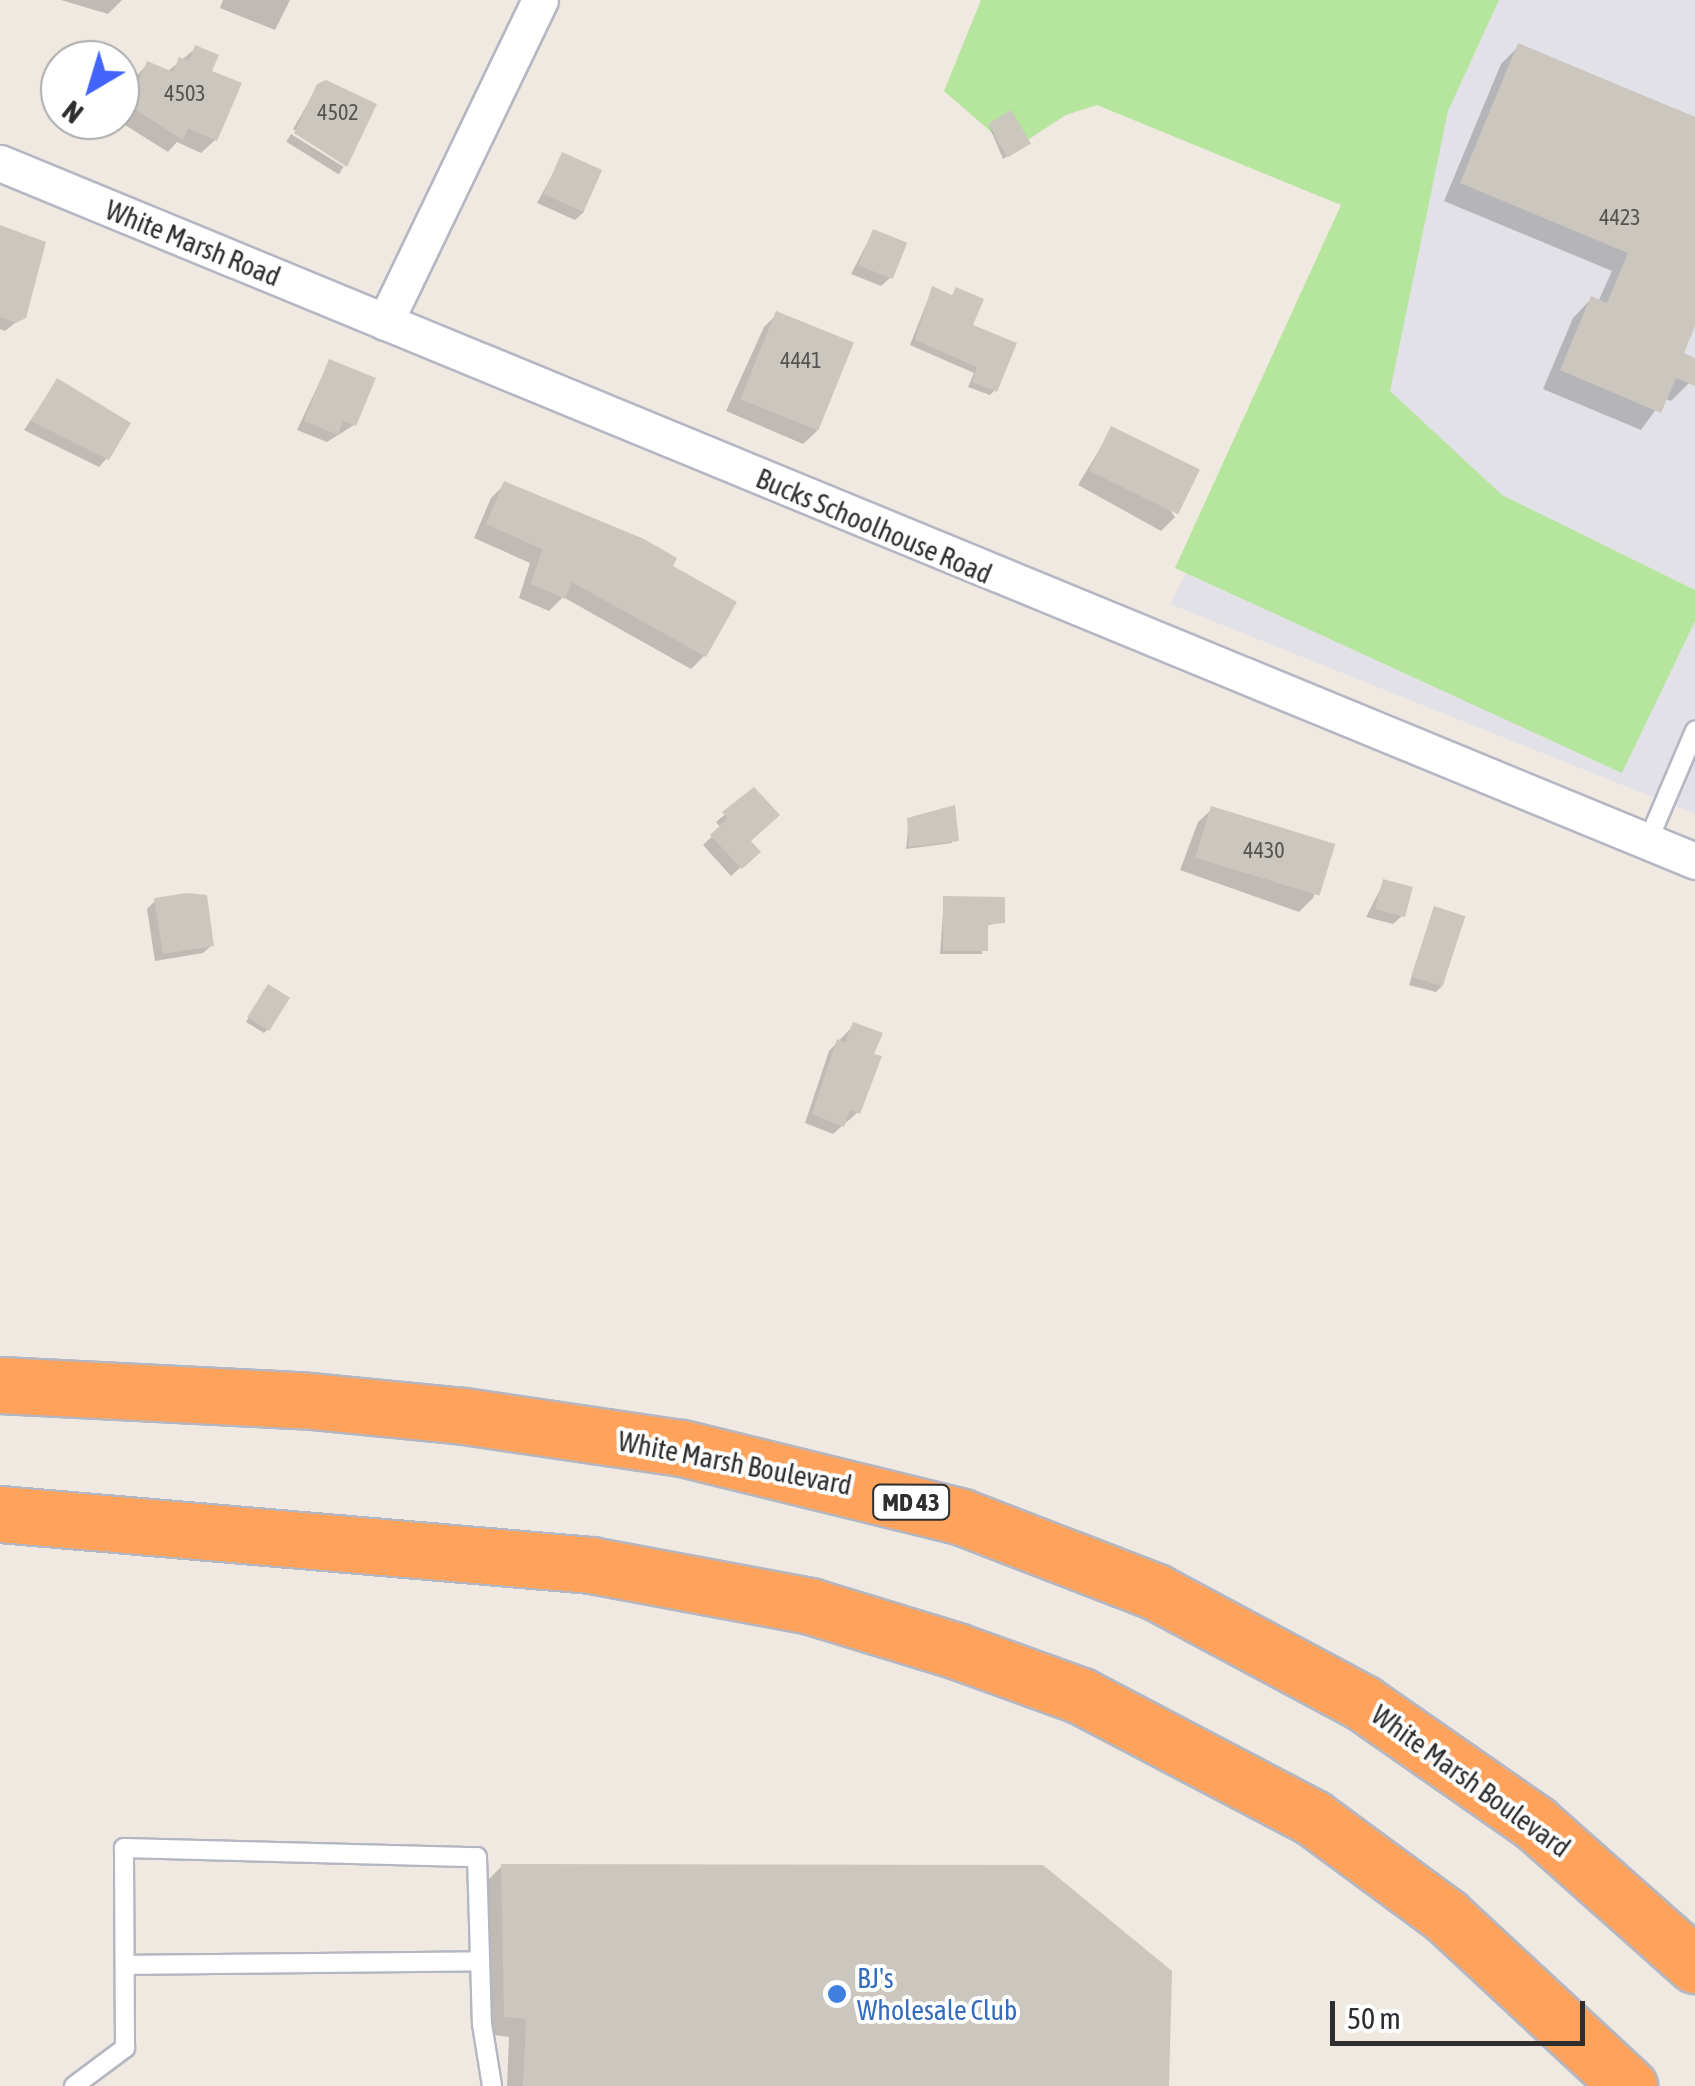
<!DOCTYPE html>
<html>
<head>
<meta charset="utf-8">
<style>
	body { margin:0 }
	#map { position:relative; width:1695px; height:2086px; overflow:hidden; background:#efe9e1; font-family:"Asap Condensed",sans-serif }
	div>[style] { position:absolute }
	.industrial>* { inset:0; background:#e3e1e8 }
	.green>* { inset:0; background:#b6e59e }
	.shadow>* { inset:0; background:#0003; transform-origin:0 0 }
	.building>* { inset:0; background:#cbc7bf; transform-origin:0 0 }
	.roads { filter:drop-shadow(2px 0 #b4b7c1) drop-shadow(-2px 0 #b4b7c1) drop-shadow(0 2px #b4b7c1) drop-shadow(0 -2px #b4b7c1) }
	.lane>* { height:18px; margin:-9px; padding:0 9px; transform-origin:9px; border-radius:9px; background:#fff }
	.street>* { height:35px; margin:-17.5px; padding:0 17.5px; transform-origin:17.5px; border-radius:17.5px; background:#fff }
	.highway>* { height:55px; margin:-27.5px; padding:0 27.5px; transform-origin:27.5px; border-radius:27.5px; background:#ffa35c }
	.dots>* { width:28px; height:28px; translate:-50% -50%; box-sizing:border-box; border:5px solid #fff; border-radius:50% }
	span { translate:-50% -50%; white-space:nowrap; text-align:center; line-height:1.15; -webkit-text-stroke:8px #fff; paint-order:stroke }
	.number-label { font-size:22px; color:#555452 }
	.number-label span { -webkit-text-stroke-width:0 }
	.shield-label span { padding:2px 8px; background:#fff; border:2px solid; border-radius:8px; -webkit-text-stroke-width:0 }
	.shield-label { font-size:25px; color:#2e2e2e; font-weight:700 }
	.street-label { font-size:28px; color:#2e2e2e }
	.shop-label { font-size:28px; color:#366cbe }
	.left { translate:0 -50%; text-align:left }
	.north { position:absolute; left:40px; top:40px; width:100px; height:100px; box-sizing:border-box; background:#fff; border:2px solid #ababab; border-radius:50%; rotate:218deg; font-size:28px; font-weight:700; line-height:40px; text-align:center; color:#2e2e2e }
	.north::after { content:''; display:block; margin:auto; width:35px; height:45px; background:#4264fb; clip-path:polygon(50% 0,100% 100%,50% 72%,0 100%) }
	.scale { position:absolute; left:1330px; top:2001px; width:255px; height:45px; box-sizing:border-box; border:5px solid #2e2e2e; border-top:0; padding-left:12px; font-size:30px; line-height:35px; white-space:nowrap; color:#2e2e2e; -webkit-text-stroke:8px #fff; paint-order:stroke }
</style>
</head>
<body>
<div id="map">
	<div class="industrial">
		<i style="clip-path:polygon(1482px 0,1695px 0,1695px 814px,1170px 604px)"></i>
	</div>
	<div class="green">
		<i style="clip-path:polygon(981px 0,1499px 0,1448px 111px,1390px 391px,1502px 495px,1695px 590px,1695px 621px,1622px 773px,1175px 568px,1341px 205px,1097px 105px,1066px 115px,1012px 150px,944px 91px)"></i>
	</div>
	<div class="shadow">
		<i style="clip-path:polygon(61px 0,122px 0,108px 14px)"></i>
		<i style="clip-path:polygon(223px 0,290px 0,275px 30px,220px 8px)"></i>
		<i style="clip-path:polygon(1519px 46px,1695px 117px,1695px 321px,1680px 355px,1695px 361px,1695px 369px,1689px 383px,1671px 401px,1664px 398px,1641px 430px,1543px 389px,1573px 318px,1591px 299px,1598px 302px,1612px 271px,1444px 201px,1501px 64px)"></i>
		<i style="clip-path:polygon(196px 48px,209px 72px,215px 140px,201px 153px,177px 142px,168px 152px,117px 120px,134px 78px,148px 64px,167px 72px)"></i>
		<i style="clip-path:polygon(318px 86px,346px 163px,293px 129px)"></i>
		<i style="clip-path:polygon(989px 126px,1024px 146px,1003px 159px)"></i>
		<i style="left:291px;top:134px;width:62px;height:9px;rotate:32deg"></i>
		<i style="clip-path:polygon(563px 155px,584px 212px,575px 220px,537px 203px)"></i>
		<i style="clip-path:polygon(873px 232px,890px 278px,881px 286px,851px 274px)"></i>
		<i style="clip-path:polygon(0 235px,24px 316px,5px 331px,0 329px)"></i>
		<i style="clip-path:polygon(932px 289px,952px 298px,956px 290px,995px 390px,990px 395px,968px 387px,974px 373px,910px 345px)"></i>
		<i style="clip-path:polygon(777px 314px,817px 431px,803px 444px,726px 411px,764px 327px)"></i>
		<i style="clip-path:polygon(329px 362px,354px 425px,327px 442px,297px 430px)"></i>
		<i style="clip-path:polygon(57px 381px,107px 458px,99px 467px,24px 430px)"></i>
		<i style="clip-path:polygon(1112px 429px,1175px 517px,1161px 531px,1078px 485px)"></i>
		<i style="clip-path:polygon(505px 484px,669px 567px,704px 656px,691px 669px,563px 597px,549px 611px,519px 598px,530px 563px,474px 538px,491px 498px)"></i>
		<i style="clip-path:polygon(754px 790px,748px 842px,757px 852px,731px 876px,703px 845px,721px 828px,716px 822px)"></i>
		<i style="clip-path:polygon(952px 808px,952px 843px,906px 849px,909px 820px)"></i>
		<i style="clip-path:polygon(1212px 809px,1332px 847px,1313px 898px,1299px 912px,1180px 870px,1198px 822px)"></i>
		<i style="clip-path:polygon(1384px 882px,1402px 916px,1393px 924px,1366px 917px)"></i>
		<i style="clip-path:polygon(944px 899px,1002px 922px,985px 926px,982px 954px,940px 954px)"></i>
		<i style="clip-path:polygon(155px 901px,212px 945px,203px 953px,155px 961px,147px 909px)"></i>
		<i style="clip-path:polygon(1435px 909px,1443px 985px,1436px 992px,1409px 985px)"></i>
		<i style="clip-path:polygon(264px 991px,268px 1029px,264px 1033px,246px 1022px)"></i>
		<i style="clip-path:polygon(854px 1025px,858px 1112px,833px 1134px,805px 1123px,829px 1051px)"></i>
		<i style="clip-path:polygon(502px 1866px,1166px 2086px,507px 2086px,509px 2037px,487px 2034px,484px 1884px)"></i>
	</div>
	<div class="building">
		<i style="clip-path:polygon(1518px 43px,1695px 117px,1695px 326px,1684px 353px,1695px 358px,1695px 386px,1676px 378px,1661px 413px,1560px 370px,1591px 296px,1607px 303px,1628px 253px,1460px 183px)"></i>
		<i style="clip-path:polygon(195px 45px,219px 55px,212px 71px,242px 83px,217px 141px,188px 128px,183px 140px,128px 105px,147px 61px,173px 72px,179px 57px,189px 61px)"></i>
		<i style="clip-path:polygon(326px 80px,377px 104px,347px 167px,294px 133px,317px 84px)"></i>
		<i style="left:1011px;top:110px;width:39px;height:27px;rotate:59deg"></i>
		<i style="left:562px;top:152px;width:44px;height:46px;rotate:24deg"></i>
		<i style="clip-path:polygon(0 225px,46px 242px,26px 318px,16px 323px,0 317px)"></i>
		<i style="left:873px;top:229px;width:37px;height:39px;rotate:22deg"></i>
		<i style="clip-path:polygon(932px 286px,952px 295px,956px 287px,984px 299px,973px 325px,1017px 343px,997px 392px,972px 382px,977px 367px,915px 340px)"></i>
		<i style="left:776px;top:311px;width:84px;height:95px;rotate:22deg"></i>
		<i style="clip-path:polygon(329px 359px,376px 378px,356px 426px,343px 421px,338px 435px,304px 421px)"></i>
		<i style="clip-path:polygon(57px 378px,131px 423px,109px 460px,31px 421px)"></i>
		<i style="left:1111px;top:426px;width:99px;height:50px;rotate:26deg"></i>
		<i style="clip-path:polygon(504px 481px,644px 539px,677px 558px,673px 566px,737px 602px,706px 657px,572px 582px,565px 599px,531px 584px,542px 549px,486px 524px)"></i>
		<i style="clip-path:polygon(754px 787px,780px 815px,751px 841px,761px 852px,742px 869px,710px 835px,728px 818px,722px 812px)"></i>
		<i style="clip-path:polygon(955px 805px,959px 841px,909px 847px,907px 818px)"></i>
		<i style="left:1211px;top:806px;width:130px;height:54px;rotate:17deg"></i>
		<i style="left:1383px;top:879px;width:31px;height:31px;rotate:15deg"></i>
		<i style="clip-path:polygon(187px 893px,207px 895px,214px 946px,163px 954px,154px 898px)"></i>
		<i style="clip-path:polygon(943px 896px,1005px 897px,1005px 923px,988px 924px,988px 951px,943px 951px)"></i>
		<i style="left:1434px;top:906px;width:33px;height:74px;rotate:18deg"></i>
		<i style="left:268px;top:984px;width:26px;height:39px;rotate:32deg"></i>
		<i style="clip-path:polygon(853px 1022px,883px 1033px,874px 1054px,882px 1056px,860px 1114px,850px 1110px,844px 1127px,812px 1114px,837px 1039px,845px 1043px)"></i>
		<i style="clip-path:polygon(501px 1864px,1043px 1865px,1172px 1971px,1169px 2086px,523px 2086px,526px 2019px,504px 2017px)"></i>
	</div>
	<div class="roads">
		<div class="lane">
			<i style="left:1648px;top:841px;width:120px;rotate:-66.9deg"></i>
			<i style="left:125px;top:1965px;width:355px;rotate:-0.6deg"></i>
			<i style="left:74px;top:2086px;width:64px;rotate:-36.7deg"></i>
			<i style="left:125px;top:2048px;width:200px;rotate:-90.3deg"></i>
			<i style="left:124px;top:1848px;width:353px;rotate:1.5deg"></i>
			<i style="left:477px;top:1857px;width:167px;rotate:88.3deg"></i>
			<i style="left:482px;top:2024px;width:63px;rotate:80.8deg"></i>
		</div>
		<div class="street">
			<i style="left:0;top:163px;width:1833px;rotate:22.38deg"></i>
			<i style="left:385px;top:322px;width:357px;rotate:-64.3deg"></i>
		</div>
		<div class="highway">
			<i style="left:0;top:1385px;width:301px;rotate:2.9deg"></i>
			<i style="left:301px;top:1400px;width:164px;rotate:5.6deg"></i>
			<i style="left:464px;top:1416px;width:220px;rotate:8.4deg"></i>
			<i style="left:682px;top:1448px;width:288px;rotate:13.8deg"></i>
			<i style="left:962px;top:1517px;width:208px;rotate:21.1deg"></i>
			<i style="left:1156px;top:1592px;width:235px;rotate:28.2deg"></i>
			<i style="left:1363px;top:1703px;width:210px;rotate:34.9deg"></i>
			<i style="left:1535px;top:1823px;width:214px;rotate:41.6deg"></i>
			<i style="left:0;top:1514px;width:593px;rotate:4.93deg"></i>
			<i style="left:591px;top:1565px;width:223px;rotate:10.6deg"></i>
			<i style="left:810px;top:1606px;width:154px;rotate:17deg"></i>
			<i style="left:957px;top:1651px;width:132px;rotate:19.9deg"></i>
			<i style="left:1081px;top:1696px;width:262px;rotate:27.7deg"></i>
			<i style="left:1313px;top:1818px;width:165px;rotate:36.4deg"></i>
			<i style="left:1446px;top:1916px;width:250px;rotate:42.9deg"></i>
		</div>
	</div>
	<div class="dots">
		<i style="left:837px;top:1994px;background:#3f7fe0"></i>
	</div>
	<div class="number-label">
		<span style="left:185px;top:94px">4503</span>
		<span style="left:338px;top:113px">4502</span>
		<span style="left:1620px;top:218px">4423</span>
		<span style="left:801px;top:361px">4441</span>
		<span style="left:1264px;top:851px">4430</span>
	</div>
	<div class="shield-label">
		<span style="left:911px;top:1502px">MD 43</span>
	</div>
	<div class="street-label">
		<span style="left:193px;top:243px;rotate:22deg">White Marsh Road</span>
		<span style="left:874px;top:526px;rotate:23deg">Bucks Schoolhouse Road</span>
		<span style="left:735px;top:1463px;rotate:11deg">White Marsh Boulevard</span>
		<span style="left:1471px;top:1781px;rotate:36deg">White Marsh Boulevard</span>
	</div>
	<div class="shop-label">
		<span class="left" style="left:857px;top:1994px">BJ's<br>Wholesale Club</span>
	</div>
	<div class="north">N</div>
	<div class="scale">50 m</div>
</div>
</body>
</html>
